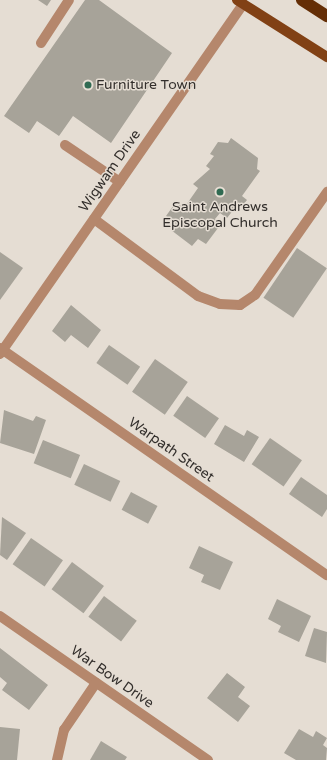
<!DOCTYPE html>
<html>
<head>
<meta charset="utf-8">
<style>
	body { margin:0 }
	#map { position:relative; width:327px; height:760px; overflow:hidden; background:#e5ddd3; font-family:"Varela Round",sans-serif }
	div>[style] { position:absolute }
	.building>* { inset:0; background:#a7a399; transform-origin:0 0 }
	.minor>* { height:10px; margin:-5px; padding:0 5px; transform-origin:5px; border-radius:5px; background:#b5876c }
	.major>* { height:10px; margin:-5px; padding:0 5px; transform-origin:5px; border-radius:5px; background:#814115 }
	.highway>* { height:12px; margin:-6px; padding:0 6px; transform-origin:6px; border-radius:6px; background:#642e06 }
	.dots>* { width:11px; height:11px; translate:-50% -50%; box-sizing:border-box; border:2px solid #e5ddd3; border-radius:50% }
	span { translate:-50% -50%; white-space:nowrap; text-align:center; line-height:1.15; -webkit-text-stroke:3px #e5ddd3; paint-order:stroke }
	.poi-label { font-size:14px; color:#332f2c }
	.left { translate:0 -50%; text-align:left }
	.street-label { font-size:14px; color:#332f2c }
</style>
</head>
<body>
<div id="map">
	<div class="building">
		<i style="clip-path:polygon(38px 0,51px 0,47px 6px)"></i>
		<i style="clip-path:polygon(85px 0,99px 0,172px 53px,111px 143px,73px 116px,59px 136px,37px 121px,29px 133px,4px 116px)"></i>
		<i style="clip-path:polygon(231px 138px,258px 158px,257px 169px,260px 171px,242px 196px,247px 200px,241px 207px,238px 204px,227px 218px,220px 213px,215px 219px,221px 224px,206px 244px,198px 239px,192px 246px,171px 230px,176px 224px,166px 216px,176px 202px,184px 208px,198px 188px,193px 184px,210px 169px,206px 166px,214px 156px,210px 154px,218px 142px,228px 143px)"></i>
		<i style="left:297px;top:248px;width:36px;height:60px;rotate:34deg"></i>
		<i style="clip-path:polygon(0 252px,23px 268px,0 300px)"></i>
		<i style="clip-path:polygon(71px 305px,101px 330px,88px 348px,71px 335px,65px 342px,52px 331px)"></i>
		<i style="left:109px;top:345px;width:38px;height:22px;rotate:35deg"></i>
		<i style="left:155px;top:359px;width:40px;height:40px;rotate:35deg"></i>
		<i style="left:187px;top:396px;width:39px;height:24px;rotate:35deg"></i>
		<i style="clip-path:polygon(4px 410px,33px 421px,36px 416px,46px 420px,34px 454px,0 443px)"></i>
		<i style="clip-path:polygon(225px 425px,244px 436px,247px 430px,259px 437px,244px 462px,214px 444px)"></i>
		<i style="left:270px;top:438px;width:39px;height:32px;rotate:35deg"></i>
		<i style="left:43px;top:440px;width:40px;height:25px;rotate:22deg"></i>
		<i style="left:84px;top:464px;width:40px;height:23px;rotate:25deg"></i>
		<i style="clip-path:polygon(301px 477px,327px 495px,327px 509px,322px 517px,289px 494px)"></i>
		<i style="left:131px;top:492px;width:30px;height:20px;rotate:28deg"></i>
		<i style="clip-path:polygon(2px 517px,26px 533px,7px 560px,0 555px)"></i>
		<i style="left:31px;top:538px;width:39px;height:32px;rotate:35deg"></i>
		<i style="clip-path:polygon(199px 546px,233px 562px,220px 590px,201px 582px,204px 575px,189px 568px)"></i>
		<i style="left:72px;top:562px;width:40px;height:34px;rotate:37deg"></i>
		<i style="left:104px;top:596px;width:41px;height:26px;rotate:37deg"></i>
		<i style="clip-path:polygon(277px 599px,311px 616px,299px 642px,278px 632px,281px 626px,268px 619px)"></i>
		<i style="clip-path:polygon(314px 628px,327px 632px,326px 663px,305px 656px)"></i>
		<i style="clip-path:polygon(0 648px,48px 685px,29px 710px,2px 690px,7px 683px,0 677px)"></i>
		<i style="clip-path:polygon(227px 673px,245px 687px,238px 697px,250px 706px,238px 722px,207px 698px)"></i>
		<i style="clip-path:polygon(0 727px,20px 729px,17px 760px,0 760px)"></i>
		<i style="clip-path:polygon(299px 729px,313px 737px,316px 731px,327px 738px,323px 745px,327px 748px,326px 760px,296px 760px,284px 753px)"></i>
		<i style="clip-path:polygon(101px 741px,127px 757px,125px 760px,90px 760px)"></i>
	</div>
	<div class="minor">
		<i style="left:41px;top:43px;width:51px;rotate:-56.9deg"></i>
		<i style="left:65px;top:145px;width:66px;rotate:33.9deg"></i>
		<i style="left:94px;top:219px;width:129px;rotate:36.5deg"></i>
		<i style="left:198px;top:296px;width:23px;rotate:20deg"></i>
		<i style="left:220px;top:304px;width:20px;rotate:3deg"></i>
		<i style="left:240px;top:305px;width:18px;rotate:-34deg"></i>
		<i style="left:255px;top:295px;width:126px;rotate:-55deg"></i>
		<i style="left:0;top:348px;width:398px;rotate:34.8deg"></i>
		<i style="left:0;top:354px;width:426px;rotate:-55.2deg"></i>
		<i style="left:0;top:616px;width:253px;rotate:34.7deg"></i>
		<i style="left:57px;top:760px;width:31px;rotate:-77deg"></i>
		<i style="left:64px;top:730px;width:57px;rotate:-55.8deg"></i>
	</div>
	<div class="major">
		<i style="left:237px;top:0;width:107px;rotate:32.3deg"></i>
	</div>
	<div class="highway">
		<i style="left:302px;top:0;width:30px;rotate:33deg"></i>
	</div>
	<div class="dots">
		<i style="left:88px;top:85px;background:#306a52"></i>
		<i style="left:220px;top:192px;background:#306a52"></i>
	</div>
	<div class="poi-label">
		<span class="left" style="left:96px;top:85px">Furniture Town</span>
		<span style="left:220px;top:215px">Saint Andrews<br>Episcopal Church</span>
	</div>
	<div class="street-label">
		<span style="left:110px;top:171px;rotate:-55deg">Wigwam Drive</span>
		<span style="left:171px;top:450px;rotate:35deg">Warpath Street</span>
		<span style="left:112px;top:677px;rotate:35deg">War Bow Drive</span>
	</div>
</div>
</body>
</html>
